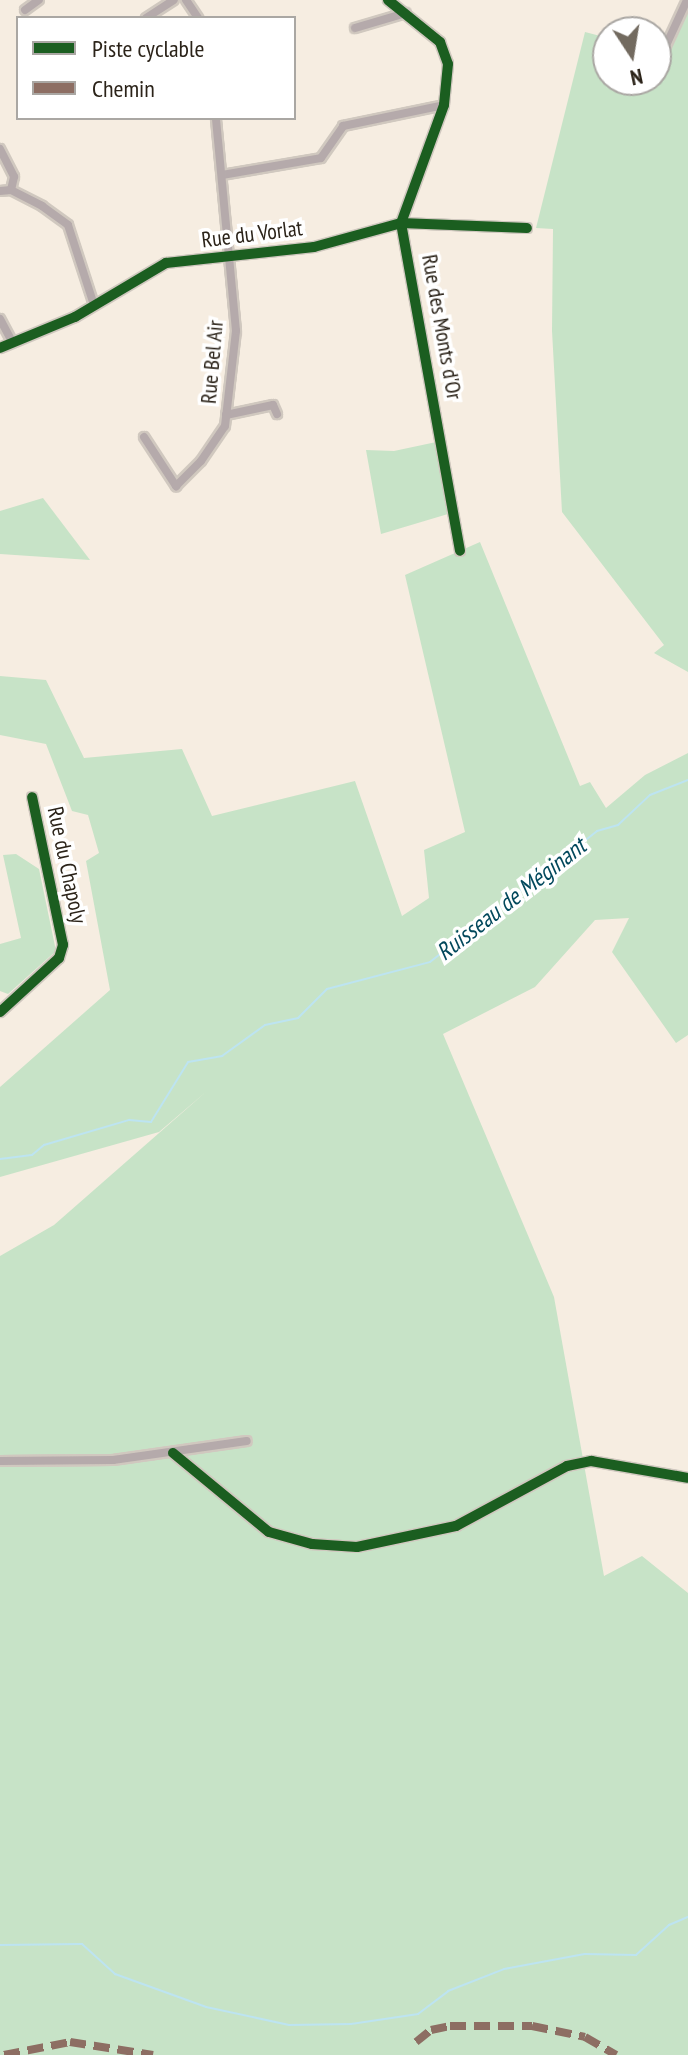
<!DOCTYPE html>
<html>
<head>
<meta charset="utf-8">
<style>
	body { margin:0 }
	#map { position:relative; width:688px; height:2055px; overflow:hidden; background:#f6ede1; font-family:"PT Sans Narrow",sans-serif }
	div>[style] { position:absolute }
	.green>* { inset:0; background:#c7e3c7 }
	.stream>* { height:2px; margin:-1px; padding:0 1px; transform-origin:1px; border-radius:1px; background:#bde4f1 }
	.roads { filter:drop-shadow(2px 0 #d0c8bf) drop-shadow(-2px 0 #d0c8bf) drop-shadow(0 2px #d0c8bf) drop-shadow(0 -2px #d0c8bf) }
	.minor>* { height:8px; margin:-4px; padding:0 4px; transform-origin:4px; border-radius:4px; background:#b5aaab }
	.quiet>* { height:8px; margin-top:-4px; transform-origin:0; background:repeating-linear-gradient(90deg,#8d6e63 0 16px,transparent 0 24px) }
	.cycleway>* { height:10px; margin:-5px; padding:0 5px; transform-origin:5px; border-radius:5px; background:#1b5e20 }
	span { translate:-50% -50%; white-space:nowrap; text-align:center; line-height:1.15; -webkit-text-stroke:7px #fff; paint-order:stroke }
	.street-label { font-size:22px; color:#2b2319 }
	.water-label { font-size:24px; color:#02485c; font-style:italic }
	.legend { position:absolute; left:16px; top:16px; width:280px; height:104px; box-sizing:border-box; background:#fff; border:2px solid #aaa7a3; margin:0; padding:10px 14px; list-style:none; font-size:24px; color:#2b2319 }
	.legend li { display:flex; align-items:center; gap:16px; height:40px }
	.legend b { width:40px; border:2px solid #aaa7a3 }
	.north { position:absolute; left:592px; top:16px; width:80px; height:80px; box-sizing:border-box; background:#fff; border:2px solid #aaa7a3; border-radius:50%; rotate:168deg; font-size:22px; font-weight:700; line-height:32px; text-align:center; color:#2b2319 }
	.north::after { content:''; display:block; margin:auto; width:28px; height:36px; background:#726a5f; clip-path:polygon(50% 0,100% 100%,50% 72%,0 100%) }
</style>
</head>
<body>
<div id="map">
	<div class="green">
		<i style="clip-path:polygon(688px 4px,688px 672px,654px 653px,664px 645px,562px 512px,552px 331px,553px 229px,536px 228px,585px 32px,608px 38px,608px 80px,656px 80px,656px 50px,663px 52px)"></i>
		<i style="clip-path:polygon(441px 441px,454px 517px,448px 514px,381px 534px,366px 450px,394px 451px)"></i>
		<i style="clip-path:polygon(43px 498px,90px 560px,0 554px,0 511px)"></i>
		<i style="clip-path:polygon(480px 542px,580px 786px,590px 782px,606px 808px,645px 775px,688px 753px,688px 1035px,676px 1043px,612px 952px,629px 918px,595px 920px,535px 987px,443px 1034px,554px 1297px,604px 1576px,642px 1556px,688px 1593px,688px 2055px,0 2055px,0 1256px,54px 1225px,207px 1091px,159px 1132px,0 1177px,0 1087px,110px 990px,86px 861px,99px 853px,88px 815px,72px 811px,46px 744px,0 735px,0 676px,46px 680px,84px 758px,182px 749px,212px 816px,355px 781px,402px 916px,429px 898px,424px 850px,465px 832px,405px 575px)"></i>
		<i style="clip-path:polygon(16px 854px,39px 869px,56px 951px,8px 994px,0 991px,0 944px,21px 938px,3px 855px)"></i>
	</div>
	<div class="stream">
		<i style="left:0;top:1159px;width:32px;rotate:-7deg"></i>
		<i style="left:32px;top:1155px;width:16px;rotate:-40deg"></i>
		<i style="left:44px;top:1145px;width:89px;rotate:-16.4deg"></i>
		<i style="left:129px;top:1120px;width:22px;rotate:5deg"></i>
		<i style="left:151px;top:1122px;width:70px;rotate:-58.3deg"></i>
		<i style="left:188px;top:1062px;width:35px;rotate:-10deg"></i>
		<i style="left:222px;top:1056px;width:53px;rotate:-35.8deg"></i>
		<i style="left:265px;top:1025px;width:34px;rotate:-12deg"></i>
		<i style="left:298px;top:1018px;width:41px;rotate:-45deg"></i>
		<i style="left:327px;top:989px;width:106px;rotate:-14.7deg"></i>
		<i style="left:430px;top:962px;width:212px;rotate:-38.1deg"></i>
		<i style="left:597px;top:831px;width:22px;rotate:-16deg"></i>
		<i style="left:618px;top:825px;width:44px;rotate:-43.2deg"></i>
		<i style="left:650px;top:795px;width:41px;rotate:-21.5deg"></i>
		<i style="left:0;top:1945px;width:82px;rotate:-0.7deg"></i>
		<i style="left:82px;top:1944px;width:45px;rotate:42.3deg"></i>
		<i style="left:115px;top:1974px;width:97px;rotate:19.9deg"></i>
		<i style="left:206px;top:2007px;width:85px;rotate:12.2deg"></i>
		<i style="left:289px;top:2025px;width:62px;rotate:-0.9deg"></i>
		<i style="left:351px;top:2024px;width:68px;rotate:-8.5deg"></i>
		<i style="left:418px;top:2014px;width:38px;rotate:-37deg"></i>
		<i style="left:448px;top:1991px;width:60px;rotate:-21.4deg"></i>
		<i style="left:504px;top:1969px;width:82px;rotate:-10.5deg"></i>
		<i style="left:585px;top:1954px;width:51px;rotate:1.1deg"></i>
		<i style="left:636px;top:1955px;width:45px;rotate:-42.3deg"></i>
		<i style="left:669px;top:1925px;width:21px;rotate:-23deg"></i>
	</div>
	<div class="roads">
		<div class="minor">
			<i style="left:186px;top:0;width:22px;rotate:56deg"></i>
			<i style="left:388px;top:0;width:67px;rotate:38.9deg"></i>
			<i style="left:440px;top:42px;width:23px;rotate:70deg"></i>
			<i style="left:448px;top:64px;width:41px;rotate:95.6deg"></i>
			<i style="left:444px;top:105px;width:126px;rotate:110deg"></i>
			<i style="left:401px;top:223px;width:333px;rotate:79.8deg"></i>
			<i style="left:25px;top:10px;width:17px;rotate:-36deg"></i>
			<i style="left:146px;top:18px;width:33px;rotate:-33deg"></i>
			<i style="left:355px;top:28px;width:53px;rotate:-16.4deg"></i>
			<i style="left:663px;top:52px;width:57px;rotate:-65.2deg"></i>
			<i style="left:0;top:149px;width:31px;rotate:63deg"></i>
			<i style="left:14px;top:177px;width:13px;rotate:103deg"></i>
			<i style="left:222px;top:175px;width:100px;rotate:-9.7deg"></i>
			<i style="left:321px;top:158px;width:39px;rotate:-55deg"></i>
			<i style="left:343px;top:126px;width:103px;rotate:-11.7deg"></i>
			<i style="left:0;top:191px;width:11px;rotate:-5deg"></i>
			<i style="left:11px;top:190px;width:35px;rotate:27deg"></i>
			<i style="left:42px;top:206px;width:32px;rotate:36deg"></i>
			<i style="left:68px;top:225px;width:84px;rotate:72deg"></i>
			<i style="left:0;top:319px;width:26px;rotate:62deg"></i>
			<i style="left:0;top:348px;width:81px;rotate:-22.5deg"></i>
			<i style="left:75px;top:317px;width:106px;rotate:-30.7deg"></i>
			<i style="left:166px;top:263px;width:149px;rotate:-6.2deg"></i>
			<i style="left:314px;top:247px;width:90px;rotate:-15.4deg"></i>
			<i style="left:401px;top:223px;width:126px;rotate:2.3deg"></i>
			<i style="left:226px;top:415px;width:48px;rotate:-12deg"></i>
			<i style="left:273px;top:405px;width:10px;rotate:66deg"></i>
			<i style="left:144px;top:437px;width:59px;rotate:56.9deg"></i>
			<i style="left:176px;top:486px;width:35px;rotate:-45deg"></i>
			<i style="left:201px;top:461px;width:42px;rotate:-55.6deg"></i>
			<i style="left:225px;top:426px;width:96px;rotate:-83.4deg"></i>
			<i style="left:236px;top:331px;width:214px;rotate:-95.4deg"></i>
			<i style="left:0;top:1012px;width:80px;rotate:-42.5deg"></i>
			<i style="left:59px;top:958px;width:14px;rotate:-73deg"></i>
			<i style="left:63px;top:945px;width:151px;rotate:-101.8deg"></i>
			<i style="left:173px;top:1453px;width:124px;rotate:39.5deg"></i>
			<i style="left:269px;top:1532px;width:45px;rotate:15.6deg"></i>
			<i style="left:312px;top:1544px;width:45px;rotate:3.8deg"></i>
			<i style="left:357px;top:1547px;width:101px;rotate:-12deg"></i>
			<i style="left:456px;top:1526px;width:126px;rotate:-28.4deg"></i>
			<i style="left:567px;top:1466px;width:25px;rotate:-12deg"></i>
			<i style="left:591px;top:1461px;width:98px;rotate:9.9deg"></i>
			<i style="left:0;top:1461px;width:113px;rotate:-0.5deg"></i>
			<i style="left:113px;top:1460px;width:135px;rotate:-8.1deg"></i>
		</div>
	</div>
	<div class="quiet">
		<i style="left:416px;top:2042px;width:19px;rotate:-39deg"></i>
		<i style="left:431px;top:2030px;width:19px;rotate:-12deg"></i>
		<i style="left:450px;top:2026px;width:82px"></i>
		<i style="left:532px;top:2026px;width:54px;rotate:11.7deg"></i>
		<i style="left:585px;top:2037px;width:36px;rotate:30deg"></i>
		<i style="left:4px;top:2055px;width:67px;rotate:-11.1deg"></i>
		<i style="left:70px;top:2042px;width:84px;rotate:8.9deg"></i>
	</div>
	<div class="cycleway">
		<i style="left:388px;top:0;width:67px;rotate:38.9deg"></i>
		<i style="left:440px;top:42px;width:23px;rotate:70deg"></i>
		<i style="left:448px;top:64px;width:41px;rotate:95.6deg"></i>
		<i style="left:444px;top:105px;width:126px;rotate:110deg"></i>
		<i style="left:401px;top:223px;width:333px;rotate:79.8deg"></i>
		<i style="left:0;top:348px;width:81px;rotate:-22.5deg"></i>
		<i style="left:75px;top:317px;width:106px;rotate:-30.7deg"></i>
		<i style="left:166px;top:263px;width:149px;rotate:-6.2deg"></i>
		<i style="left:314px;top:247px;width:90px;rotate:-15.4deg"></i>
		<i style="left:401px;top:223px;width:126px;rotate:2.3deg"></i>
		<i style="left:0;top:1012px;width:80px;rotate:-42.5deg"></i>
		<i style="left:59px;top:958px;width:14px;rotate:-73deg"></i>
		<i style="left:63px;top:945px;width:151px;rotate:-101.8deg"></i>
		<i style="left:173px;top:1453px;width:124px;rotate:39.5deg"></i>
		<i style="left:269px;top:1532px;width:45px;rotate:15.6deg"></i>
		<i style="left:312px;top:1544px;width:45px;rotate:3.8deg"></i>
		<i style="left:357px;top:1547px;width:101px;rotate:-12deg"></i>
		<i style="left:456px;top:1526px;width:126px;rotate:-28.4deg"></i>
		<i style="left:567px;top:1466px;width:25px;rotate:-12deg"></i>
		<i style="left:591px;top:1461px;width:98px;rotate:9.9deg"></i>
	</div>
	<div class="street-label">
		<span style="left:252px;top:234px;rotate:-7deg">Rue du Vorlat</span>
		<span style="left:442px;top:327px;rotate:80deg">Rue des Monts d'Or</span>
		<span style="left:212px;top:362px;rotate:-85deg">Rue Bel Air</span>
		<span style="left:67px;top:865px;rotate:78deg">Rue du Chapoly</span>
	</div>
	<div class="water-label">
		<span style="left:511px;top:899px;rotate:-38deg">Ruisseau de Méginant</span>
	</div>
	<ul class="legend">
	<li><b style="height:10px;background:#1b5e20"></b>Piste cyclable</li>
	<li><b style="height:10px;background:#8d6e63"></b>Chemin</li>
	</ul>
	<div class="north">N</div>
</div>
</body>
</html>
